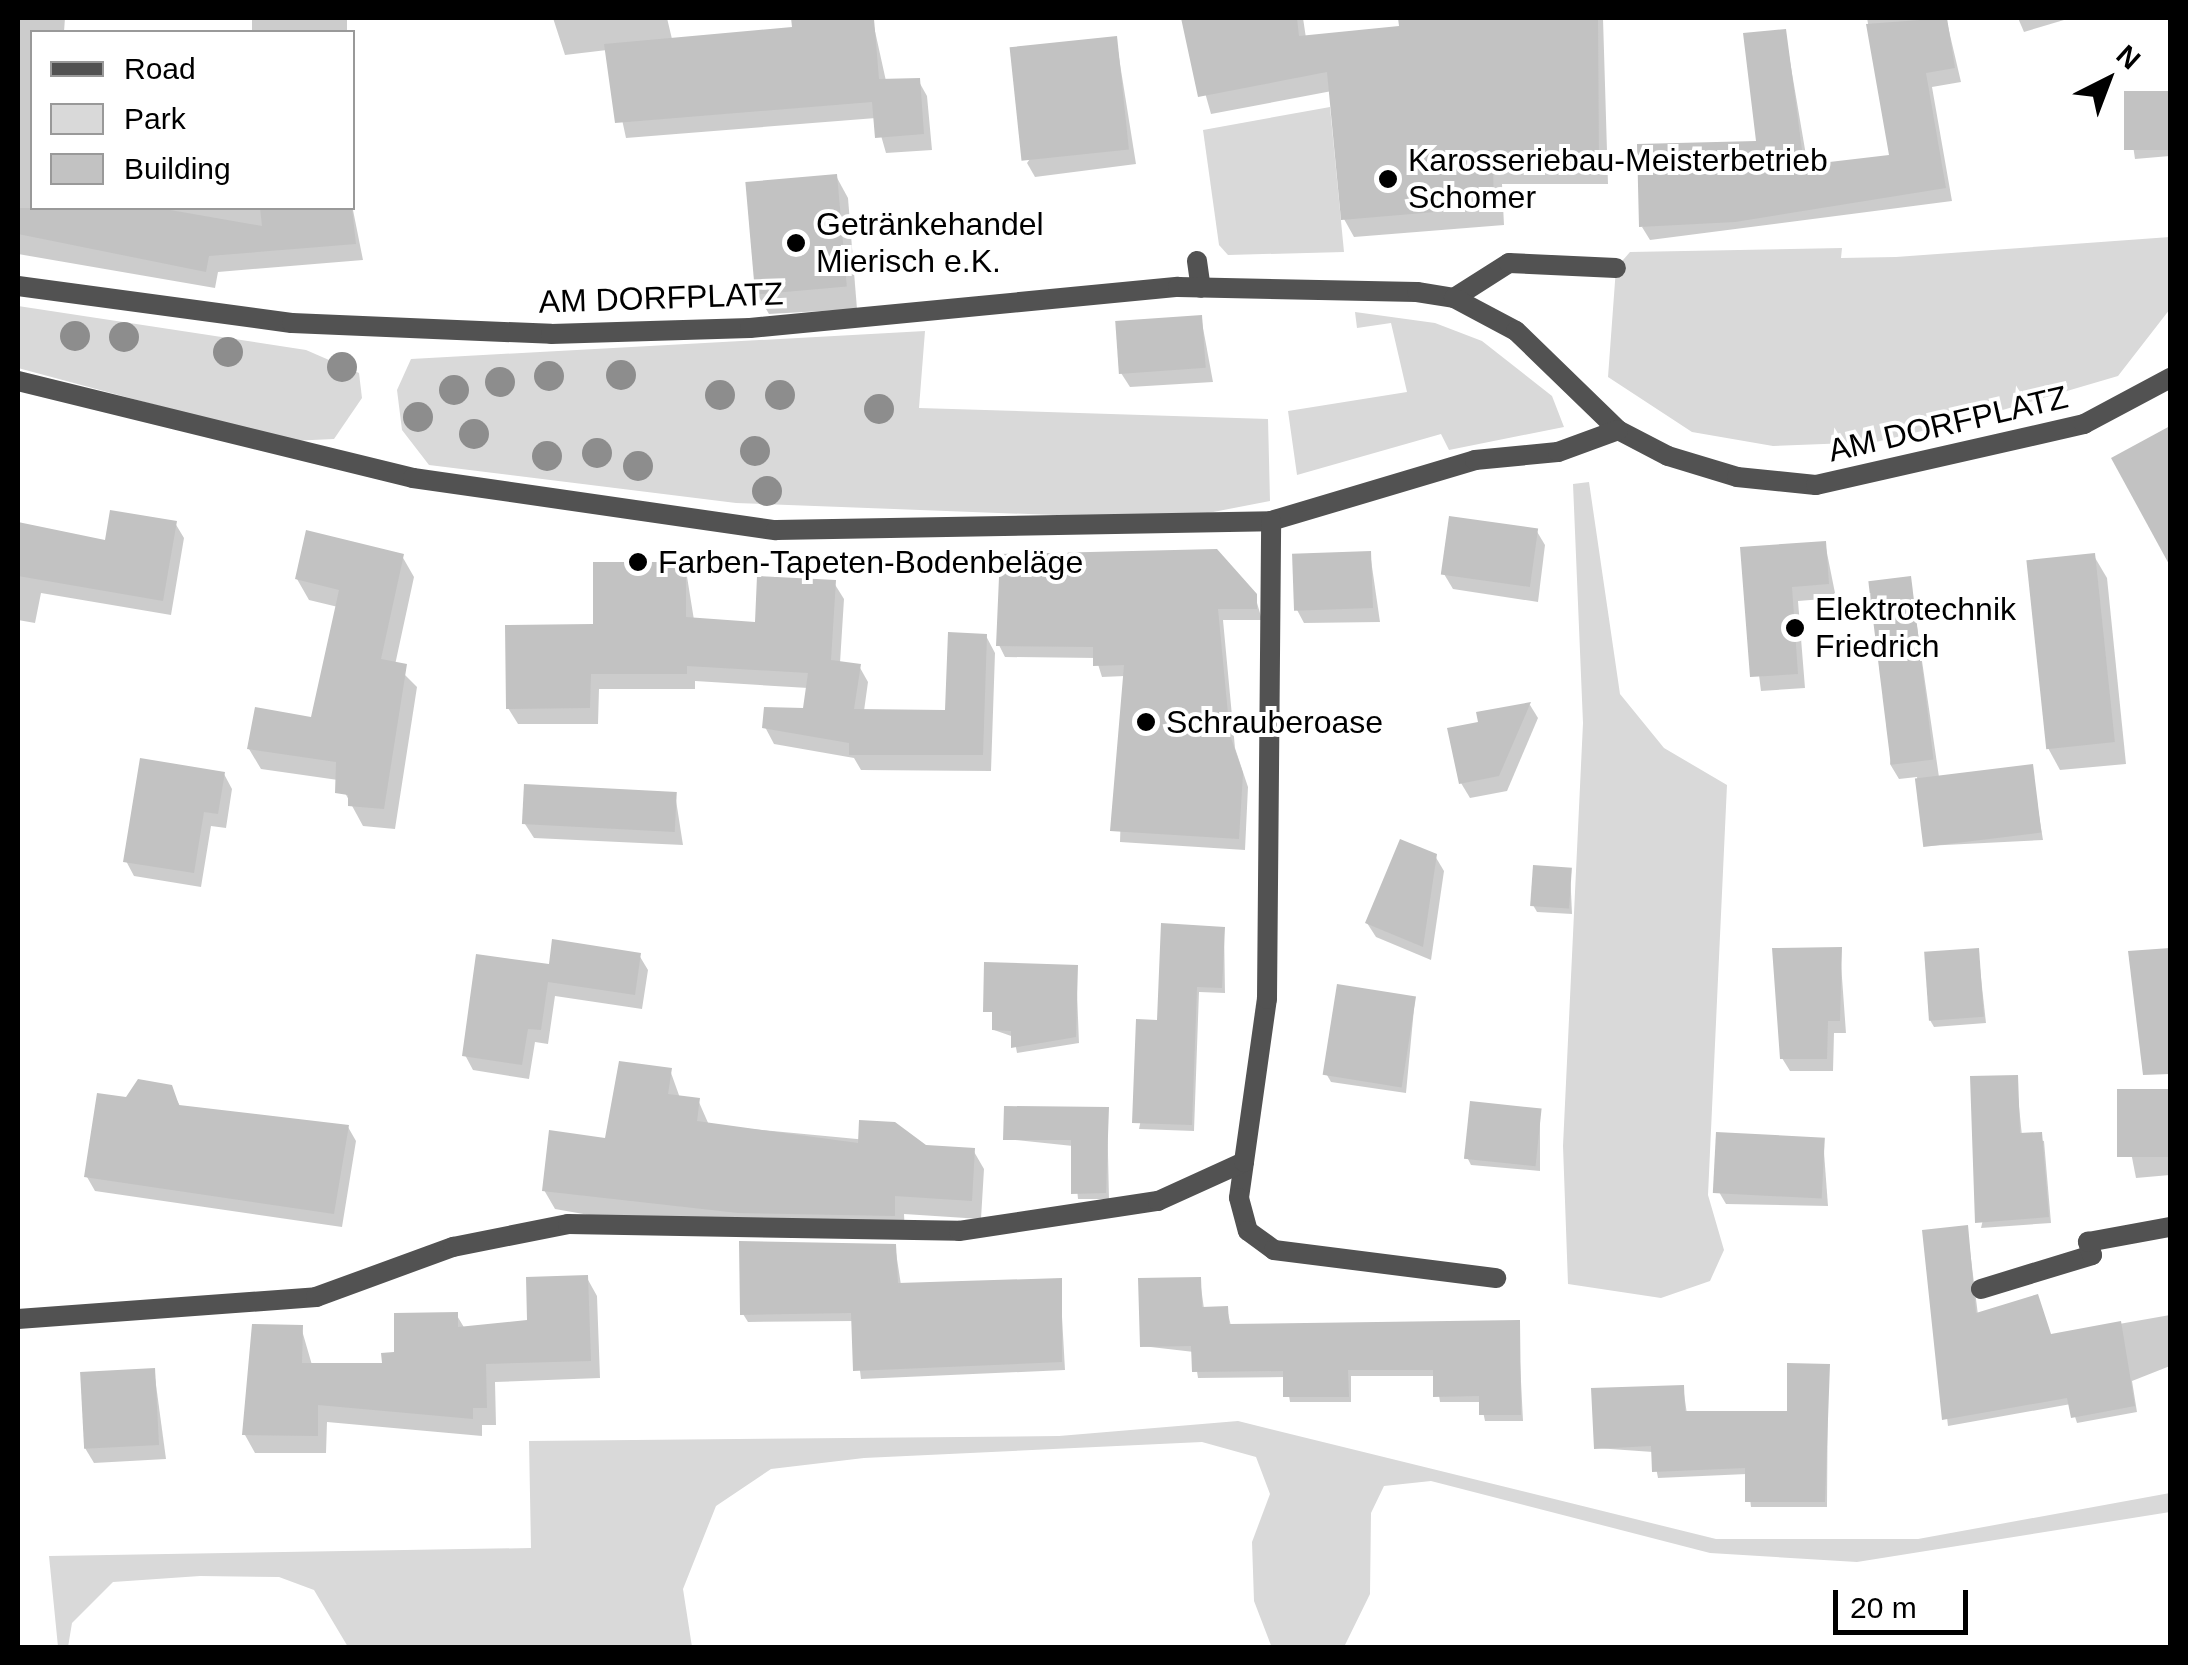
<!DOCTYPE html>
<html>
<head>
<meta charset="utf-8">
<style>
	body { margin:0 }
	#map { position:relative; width:2188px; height:1665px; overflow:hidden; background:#fff; font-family:Helvetica,sans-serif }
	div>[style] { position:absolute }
	.green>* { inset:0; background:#d9d9d9 }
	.shadow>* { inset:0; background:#0003; transform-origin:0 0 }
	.building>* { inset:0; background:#c2c2c2; transform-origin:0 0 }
	.lane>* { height:20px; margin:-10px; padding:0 10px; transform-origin:10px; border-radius:10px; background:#525252 }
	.street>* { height:20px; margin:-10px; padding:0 10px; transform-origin:10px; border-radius:10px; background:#525252 }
	.trees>* { width:30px; height:30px; margin:-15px; border-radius:50%; background:#8d8d8d }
	.dots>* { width:28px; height:28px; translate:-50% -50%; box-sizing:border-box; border:5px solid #fff; border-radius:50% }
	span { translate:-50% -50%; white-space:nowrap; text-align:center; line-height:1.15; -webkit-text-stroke:8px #fff; paint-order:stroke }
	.poi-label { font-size:32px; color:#000 }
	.left { translate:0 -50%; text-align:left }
	.street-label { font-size:32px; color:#000 }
	.frame { position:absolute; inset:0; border:20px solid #000; pointer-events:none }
	.legend { position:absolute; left:30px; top:30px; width:325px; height:180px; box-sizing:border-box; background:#fff; border:2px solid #999; margin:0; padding:12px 18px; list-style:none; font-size:30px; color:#000 }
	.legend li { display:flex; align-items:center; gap:20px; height:50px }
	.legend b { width:50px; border:2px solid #999 }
	.north { position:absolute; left:2058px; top:30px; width:100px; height:100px; -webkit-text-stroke:8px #fff; paint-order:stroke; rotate:42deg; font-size:28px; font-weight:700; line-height:40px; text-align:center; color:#000 }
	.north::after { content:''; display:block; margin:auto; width:35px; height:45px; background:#000; clip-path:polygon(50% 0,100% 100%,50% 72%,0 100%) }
	.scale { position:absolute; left:1833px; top:1590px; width:135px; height:45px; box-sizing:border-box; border:5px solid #000; border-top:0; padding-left:12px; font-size:30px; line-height:35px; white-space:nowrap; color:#000; -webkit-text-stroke:8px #fff; paint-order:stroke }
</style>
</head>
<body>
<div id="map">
	<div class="green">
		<i style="clip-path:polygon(1330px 107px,1344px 252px,1228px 255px,1219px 245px,1203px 130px)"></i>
		<i style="clip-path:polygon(2170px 237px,2170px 309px,2118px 376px,1972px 419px,1876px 442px,1773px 446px,1692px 432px,1608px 377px,1616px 268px,1630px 252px,1842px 248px,1841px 258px,1896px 257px)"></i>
		<i style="clip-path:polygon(18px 306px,306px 350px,359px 373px,362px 398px,334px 439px,290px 441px,18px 368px)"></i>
		<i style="clip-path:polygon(1355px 312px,1435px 323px,1482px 341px,1552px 396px,1564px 427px,1449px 450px,1441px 434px,1297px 475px,1288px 411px,1407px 392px,1391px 323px,1357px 328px)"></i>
		<i style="clip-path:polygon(925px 331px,919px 408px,1268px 419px,1270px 501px,1208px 513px,1079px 516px,736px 503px,429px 465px,402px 430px,397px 390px,411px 359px)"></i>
		<i style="clip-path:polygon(1589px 482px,1620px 694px,1664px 748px,1727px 785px,1708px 1195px,1724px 1250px,1710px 1281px,1661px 1298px,1568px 1284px,1563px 1146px,1583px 723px,1573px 484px)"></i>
		<i style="clip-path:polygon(1238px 1421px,1716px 1539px,1918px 1539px,2170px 1493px,2170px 1512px,1857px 1562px,1710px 1553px,1431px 1481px,1384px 1486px,1371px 1513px,1370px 1594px,1344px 1647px,1272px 1648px,1254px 1601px,1252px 1542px,1270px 1494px,1256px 1457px,1202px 1442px,864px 1458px,771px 1469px,716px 1506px,683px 1589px,692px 1647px,348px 1647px,314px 1590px,279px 1577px,200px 1576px,113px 1582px,72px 1623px,68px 1647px,58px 1647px,49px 1556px,531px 1548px,529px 1441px,1059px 1436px)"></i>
	</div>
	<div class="shadow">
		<i style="clip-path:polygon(18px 18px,65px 18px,64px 32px,32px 32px,32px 208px,352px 205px,363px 260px,218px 272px,215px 288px,18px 254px)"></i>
		<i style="left:252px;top:18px;width:95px;height:14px"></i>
		<i style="clip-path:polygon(553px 18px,667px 18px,672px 39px,795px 29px,794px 18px,873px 22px,886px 81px,918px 80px,927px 96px,932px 150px,886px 153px,876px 118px,626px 138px,607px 50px,565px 55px)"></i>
		<i style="clip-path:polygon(1184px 18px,1303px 18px,1306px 38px,1402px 29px,1401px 18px,1603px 18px,1608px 184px,1502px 184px,1504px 225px,1354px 237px,1344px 219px,1332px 91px,1211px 114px)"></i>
		<i style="clip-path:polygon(1867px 18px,1946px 18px,1961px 82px,1932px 87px,1952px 201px,1650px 240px,1642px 227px,1759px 144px,1785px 32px,1808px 167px,1892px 157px)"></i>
		<i style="clip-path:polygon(2018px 18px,2063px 18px,2064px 20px,2024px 32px)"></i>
		<i style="clip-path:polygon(1116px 39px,1136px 164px,1035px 177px,1027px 163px)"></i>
		<i style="clip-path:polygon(2170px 94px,2170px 156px,2135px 159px,2126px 97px)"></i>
		<i style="clip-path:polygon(836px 176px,848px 198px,857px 309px,769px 314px,756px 292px)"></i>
		<i style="clip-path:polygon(1201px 317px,1213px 382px,1130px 387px,1121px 373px)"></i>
		<i style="clip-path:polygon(2170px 429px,2170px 560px,2115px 459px)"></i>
		<i style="clip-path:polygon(175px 523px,184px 538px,171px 615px,41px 593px,35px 623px,18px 620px,18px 524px,107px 543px)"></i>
		<i style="clip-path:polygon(1536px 530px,1545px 545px,1538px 602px,1453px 589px,1444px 574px)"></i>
		<i style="clip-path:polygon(1825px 543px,1836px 598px,1798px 601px,1805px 688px,1761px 691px,1743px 549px)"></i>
		<i style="clip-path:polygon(1370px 553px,1380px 622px,1304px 623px,1296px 608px)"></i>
		<i style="clip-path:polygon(402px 556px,414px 577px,395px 665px,417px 687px,395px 829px,363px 826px,338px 780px,261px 769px,249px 749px,313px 720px,338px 607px,309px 600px,297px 579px)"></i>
		<i style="clip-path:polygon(2094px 556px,2107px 578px,2126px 764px,2060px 770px,2048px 748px)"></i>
		<i style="clip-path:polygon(685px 564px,694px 620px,758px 624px,834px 583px,844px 599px,840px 663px,859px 666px,868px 682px,864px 711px,947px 713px,986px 636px,995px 653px,991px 771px,861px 770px,854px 758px,774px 744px,765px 727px,805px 710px,808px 688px,695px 681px,695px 689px,599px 689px,598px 724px,518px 724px,508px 708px,596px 627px)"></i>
		<i style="clip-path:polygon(1910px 579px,1939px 777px,2031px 767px,2043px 840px,1925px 846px,1917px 777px,1899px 779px,1890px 764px)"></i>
		<i style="clip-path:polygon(1255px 596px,1262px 620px,1223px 620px,1235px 748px,1248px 787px,1245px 850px,1120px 842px,1125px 676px,1102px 677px,1096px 658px,1005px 657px,999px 645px)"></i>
		<i style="clip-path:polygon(1530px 705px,1538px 718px,1507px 791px,1470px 798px,1461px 783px,1481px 724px)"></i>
		<i style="clip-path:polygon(224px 774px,232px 789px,226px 828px,211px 826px,201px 887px,134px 876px,126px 861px)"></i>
		<i style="clip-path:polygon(675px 794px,683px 845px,534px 838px,525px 824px)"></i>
		<i style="clip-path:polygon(1435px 856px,1444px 871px,1431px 960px,1376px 937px,1367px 923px)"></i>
		<i style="clip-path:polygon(1570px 870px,1572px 914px,1537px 912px,1533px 905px)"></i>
		<i style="clip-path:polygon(1224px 929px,1225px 993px,1199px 992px,1194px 1131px,1139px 1129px,1160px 1023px)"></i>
		<i style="clip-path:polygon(1840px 950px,1846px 1033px,1834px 1033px,1833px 1071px,1790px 1071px,1782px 1058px)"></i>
		<i style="clip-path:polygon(1978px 951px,1986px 1023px,1934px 1027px,1930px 1020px)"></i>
		<i style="clip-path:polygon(639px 955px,648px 970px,642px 1009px,555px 996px,548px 1044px,535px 1042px,529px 1079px,473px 1070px,465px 1055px,551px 967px)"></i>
		<i style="clip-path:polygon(1076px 967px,1079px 1043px,1017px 1053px,1014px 1037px,994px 1030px)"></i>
		<i style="clip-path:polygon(1415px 998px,1406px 1093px,1331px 1082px,1327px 1075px)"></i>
		<i style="clip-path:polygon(670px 1070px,680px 1098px,698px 1100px,709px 1125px,973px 1150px,984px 1169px,981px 1219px,904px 1214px,905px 1234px,646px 1225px,555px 1209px,544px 1190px,607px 1141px)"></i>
		<i style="clip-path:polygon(2016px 1077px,2022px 1136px,2044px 1141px,2051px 1223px,1981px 1228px)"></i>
		<i style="clip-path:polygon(170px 1087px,181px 1108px,348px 1127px,356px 1141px,342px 1227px,95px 1191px,87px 1177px,128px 1099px)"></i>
		<i style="clip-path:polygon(2170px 1092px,2170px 1175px,2136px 1178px,2120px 1096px)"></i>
		<i style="clip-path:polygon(1107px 1109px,1109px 1199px,1078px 1199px,1073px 1146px,1006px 1139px)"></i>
		<i style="clip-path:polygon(1540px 1110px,1540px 1171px,1471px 1165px,1468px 1159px)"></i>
		<i style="clip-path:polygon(1823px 1139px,1828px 1206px,1726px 1204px,1719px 1192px)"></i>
		<i style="clip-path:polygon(1967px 1227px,1978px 1315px,2051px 1336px,2170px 1315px,2170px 1366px,2132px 1381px,2137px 1412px,2077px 1423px,2071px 1404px,1948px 1426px,1925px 1232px)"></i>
		<i style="clip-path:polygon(895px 1246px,901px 1285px,1060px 1281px,1065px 1370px,861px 1379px,854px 1321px,748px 1322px,743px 1314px)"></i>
		<i style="clip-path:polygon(587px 1278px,597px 1296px,600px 1378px,495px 1382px,496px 1425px,482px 1425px,482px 1436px,327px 1422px,326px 1453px,255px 1453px,245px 1435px,301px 1327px,312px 1365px,384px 1366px,456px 1314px,465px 1329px,530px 1323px)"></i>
		<i style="clip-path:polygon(1200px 1280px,1204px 1309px,1227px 1309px,1231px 1326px,1518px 1322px,1523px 1421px,1485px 1421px,1481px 1402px,1440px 1402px,1436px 1376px,1351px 1376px,1351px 1402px,1290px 1402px,1286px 1377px,1198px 1378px,1194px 1352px,1142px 1346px)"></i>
		<i style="clip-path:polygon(1828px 1366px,1827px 1507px,1751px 1507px,1747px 1474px,1658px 1478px,1653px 1452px,1596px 1448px,1683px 1387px,1687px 1414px,1790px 1413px)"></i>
		<i style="clip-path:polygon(154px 1370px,166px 1459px,94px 1463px,85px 1448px)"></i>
	</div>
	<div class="building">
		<i style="clip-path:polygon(791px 18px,874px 19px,879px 79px,920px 78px,924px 134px,875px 138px,872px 102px,615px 123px,604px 44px,792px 27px)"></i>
		<i style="clip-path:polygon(1181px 18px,1297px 18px,1299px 36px,1399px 26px,1398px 18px,1598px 18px,1599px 166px,1493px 167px,1494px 207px,1341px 220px,1327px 72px,1198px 97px)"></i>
		<i style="clip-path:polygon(1947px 18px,1955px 68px,1926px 73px,1946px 188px,1735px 222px,1639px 227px,1637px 144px,1756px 141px,1743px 33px,1786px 29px,1804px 165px,1889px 155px,1866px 24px)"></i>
		<i style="left:1117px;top:36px;width:114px;height:108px;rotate:84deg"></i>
		<i style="left:2170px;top:91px;width:59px;height:46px;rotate:90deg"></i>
		<i style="left:837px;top:174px;width:113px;height:92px;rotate:85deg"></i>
		<i style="clip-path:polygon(18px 208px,159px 208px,262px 226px,260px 208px,352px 208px,356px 244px,209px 256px,206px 272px,18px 234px)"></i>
		<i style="left:1202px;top:315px;width:53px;height:87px;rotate:86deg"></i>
		<i style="clip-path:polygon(2170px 426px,2170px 566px,2111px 458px)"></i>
		<i style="clip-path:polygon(110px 510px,177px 521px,163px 601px,18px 576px,18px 522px,105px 540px)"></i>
		<i style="left:1449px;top:516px;width:90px;height:59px;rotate:8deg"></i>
		<i style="clip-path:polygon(306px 530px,404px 554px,381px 659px,407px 664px,384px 809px,348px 806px,348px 795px,335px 793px,336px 762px,247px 749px,255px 707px,311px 717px,339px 590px,295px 579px)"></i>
		<i style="clip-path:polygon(1826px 541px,1829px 584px,1792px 587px,1798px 674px,1750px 677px,1740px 547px)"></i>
		<i style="clip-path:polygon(1217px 549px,1257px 594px,1257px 609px,1218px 609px,1230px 735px,1243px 773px,1239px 839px,1110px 831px,1124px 665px,1093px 666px,1093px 647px,996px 646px,1000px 554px)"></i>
		<i style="left:1371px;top:551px;width:57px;height:79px;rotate:88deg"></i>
		<i style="left:2095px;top:553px;width:190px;height:69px;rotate:84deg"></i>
		<i style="clip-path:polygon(593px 562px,686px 562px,686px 617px,755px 622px,757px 576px,836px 580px,831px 660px,861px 664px,854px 709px,945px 710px,948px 632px,987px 634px,983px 755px,849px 755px,849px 743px,762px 728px,764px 707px,803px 708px,808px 673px,687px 666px,687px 674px,591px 674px,590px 708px,506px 709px,505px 625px,593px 624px)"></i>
		<i style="left:1911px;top:576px;width:185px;height:43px;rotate:83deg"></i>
		<i style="clip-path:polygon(1531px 702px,1499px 776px,1459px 784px,1447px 728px,1478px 722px,1476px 712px)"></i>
		<i style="clip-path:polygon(140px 758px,225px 772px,218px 814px,204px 812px,194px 873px,123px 862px)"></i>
		<i style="left:2033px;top:764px;width:69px;height:119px;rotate:83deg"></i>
		<i style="left:524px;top:784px;width:153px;height:40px;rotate:3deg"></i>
		<i style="clip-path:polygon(1400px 839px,1437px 854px,1423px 947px,1365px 923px)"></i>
		<i style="left:1533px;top:865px;width:39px;height:41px;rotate:4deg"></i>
		<i style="clip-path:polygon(1161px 923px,1225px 927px,1222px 988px,1197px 987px,1192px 1125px,1132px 1123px,1136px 1019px,1157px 1020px)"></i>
		<i style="clip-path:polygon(552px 939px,641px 953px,635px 995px,548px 982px,541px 1030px,528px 1029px,522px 1065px,462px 1056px,476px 954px,549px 964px)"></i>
		<i style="clip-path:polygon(1842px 947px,1840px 1021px,1828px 1021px,1827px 1059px,1780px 1059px,1772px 948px)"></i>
		<i style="left:1979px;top:948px;width:69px;height:55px;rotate:86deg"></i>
		<i style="clip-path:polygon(2170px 948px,2170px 1074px,2143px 1075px,2128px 951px)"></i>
		<i style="clip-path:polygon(984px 962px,1078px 965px,1076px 1037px,1011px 1048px,1011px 1031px,992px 1030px,992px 1012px,983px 1012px)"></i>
		<i style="left:1337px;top:984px;width:80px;height:92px;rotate:9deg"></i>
		<i style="clip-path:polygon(619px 1061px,672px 1068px,668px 1094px,700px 1098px,697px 1121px,858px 1143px,859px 1120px,895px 1122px,926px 1145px,975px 1148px,972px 1201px,895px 1196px,895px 1216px,738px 1213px,542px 1191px,549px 1130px,605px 1138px)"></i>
		<i style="clip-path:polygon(2018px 1075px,2020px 1133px,2042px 1132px,2049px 1217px,1975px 1223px,1970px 1076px)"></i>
		<i style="clip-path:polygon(138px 1079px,172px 1085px,179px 1105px,349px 1125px,334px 1214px,84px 1177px,97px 1093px,126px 1097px)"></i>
		<i style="left:2170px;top:1089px;width:68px;height:53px;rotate:90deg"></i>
		<i style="left:1470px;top:1101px;width:72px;height:58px;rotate:6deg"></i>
		<i style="clip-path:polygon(1004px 1106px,1109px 1107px,1106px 1193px,1071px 1194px,1071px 1140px,1003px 1140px)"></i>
		<i style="left:1716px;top:1132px;width:109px;height:61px;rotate:3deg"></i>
		<i style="clip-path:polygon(1968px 1225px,1976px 1313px,2038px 1294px,2051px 1334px,2121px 1321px,2135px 1406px,2071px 1418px,2067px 1398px,1942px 1420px,1922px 1230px)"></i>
		<i style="clip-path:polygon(739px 1241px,896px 1244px,898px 1283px,1062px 1278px,1062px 1362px,853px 1371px,851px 1313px,740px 1315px)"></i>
		<i style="clip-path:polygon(588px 1275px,591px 1361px,486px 1364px,487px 1408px,473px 1408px,473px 1419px,318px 1405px,318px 1436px,242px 1435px,252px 1324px,303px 1325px,302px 1363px,382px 1363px,381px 1353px,394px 1352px,394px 1313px,458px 1312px,458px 1327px,527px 1320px,526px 1277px)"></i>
		<i style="clip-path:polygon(1201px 1277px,1202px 1307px,1228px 1306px,1229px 1324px,1520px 1320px,1521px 1415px,1479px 1415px,1479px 1396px,1433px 1397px,1433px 1370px,1348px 1370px,1349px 1397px,1283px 1397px,1283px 1371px,1192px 1372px,1191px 1346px,1140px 1347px,1138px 1278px)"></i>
		<i style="clip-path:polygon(1787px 1363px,1830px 1364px,1825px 1502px,1745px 1502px,1745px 1468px,1652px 1472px,1651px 1446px,1594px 1449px,1591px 1388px,1684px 1385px,1685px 1411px,1787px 1411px)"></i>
		<i style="left:155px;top:1368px;width:77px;height:75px;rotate:87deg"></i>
	</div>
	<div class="lane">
		<i style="left:1197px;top:261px;width:27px;rotate:82deg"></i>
		<i style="left:1454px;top:298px;width:65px;rotate:-32.5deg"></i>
		<i style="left:1509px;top:263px;width:107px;rotate:2.7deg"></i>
		<i style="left:1981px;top:1289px;width:116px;rotate:-17deg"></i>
		<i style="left:2092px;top:1255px;width:14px;rotate:-107deg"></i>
	</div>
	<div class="street">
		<i style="left:18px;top:286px;width:276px;rotate:7.7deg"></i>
		<i style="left:292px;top:323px;width:259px;rotate:2.4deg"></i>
		<i style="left:551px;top:334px;width:199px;rotate:-1.7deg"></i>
		<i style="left:750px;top:328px;width:430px;rotate:-5.5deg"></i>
		<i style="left:1178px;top:287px;width:239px;rotate:1.2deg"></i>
		<i style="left:1417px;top:292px;width:37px;rotate:9deg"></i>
		<i style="left:1454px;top:298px;width:70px;rotate:28deg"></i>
		<i style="left:1516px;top:331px;width:142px;rotate:44.1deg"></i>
		<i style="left:1618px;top:430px;width:56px;rotate:27.5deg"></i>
		<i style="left:1668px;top:456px;width:72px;rotate:16.9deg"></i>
		<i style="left:1737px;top:477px;width:79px;rotate:5.8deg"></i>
		<i style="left:1816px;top:485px;width:275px;rotate:-12.8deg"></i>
		<i style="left:2084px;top:424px;width:98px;rotate:-28.1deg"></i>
		<i style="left:18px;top:381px;width:407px;rotate:13.8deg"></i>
		<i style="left:413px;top:478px;width:367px;rotate:8.2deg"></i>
		<i style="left:776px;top:530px;width:495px;rotate:-1deg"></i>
		<i style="left:1271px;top:521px;width:213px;rotate:-16.6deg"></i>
		<i style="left:1475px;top:460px;width:83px;rotate:-5.5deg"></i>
		<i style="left:1558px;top:452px;width:64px;rotate:-20.1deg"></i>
		<i style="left:1244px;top:1162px;width:36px;rotate:98deg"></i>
		<i style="left:1239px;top:1198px;width:34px;rotate:75deg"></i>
		<i style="left:1248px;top:1231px;width:32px;rotate:36deg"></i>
		<i style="left:1274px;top:1250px;width:224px;rotate:7.2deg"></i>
		<i style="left:2088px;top:1242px;width:83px;rotate:-10.4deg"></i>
		<i style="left:18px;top:1319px;width:299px;rotate:-4.2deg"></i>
		<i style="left:316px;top:1297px;width:146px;rotate:-20.1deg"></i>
		<i style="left:453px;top:1247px;width:117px;rotate:-11.3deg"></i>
		<i style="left:568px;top:1224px;width:391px;rotate:1deg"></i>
		<i style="left:959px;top:1231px;width:201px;rotate:-8.6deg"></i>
		<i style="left:1158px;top:1201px;width:94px;rotate:-24.4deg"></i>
		<i style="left:1244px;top:1162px;width:165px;rotate:-82deg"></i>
		<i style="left:1267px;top:999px;width:478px;rotate:-89.5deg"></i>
	</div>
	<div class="trees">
		<i style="left:75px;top:336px"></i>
		<i style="left:124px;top:337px"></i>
		<i style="left:228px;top:352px"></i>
		<i style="left:342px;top:367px"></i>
		<i style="left:621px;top:375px"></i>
		<i style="left:549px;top:376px"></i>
		<i style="left:500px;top:382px"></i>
		<i style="left:454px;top:390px"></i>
		<i style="left:720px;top:395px"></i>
		<i style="left:780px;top:395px"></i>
		<i style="left:879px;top:409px"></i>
		<i style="left:418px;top:417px"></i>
		<i style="left:474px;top:434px"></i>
		<i style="left:755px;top:451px"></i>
		<i style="left:597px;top:453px"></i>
		<i style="left:547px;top:456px"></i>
		<i style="left:638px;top:466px"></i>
		<i style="left:767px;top:491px"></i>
	</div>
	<div class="dots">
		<i style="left:1388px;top:179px;background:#000"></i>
		<i style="left:796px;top:243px;background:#000"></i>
		<i style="left:638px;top:562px;background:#000"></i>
		<i style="left:1795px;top:628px;background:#000"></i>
		<i style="left:1146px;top:722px;background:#000"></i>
	</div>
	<div class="poi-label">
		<span class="left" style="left:1408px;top:179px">Karosseriebau-Meisterbetrieb<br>Schomer</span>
		<span class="left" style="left:816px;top:243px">Getränkehandel<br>Mierisch e.K.</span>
		<span class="left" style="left:658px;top:562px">Farben-Tapeten-Bodenbeläge</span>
		<span class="left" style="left:1815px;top:628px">Elektrotechnik<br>Friedrich</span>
		<span class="left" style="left:1166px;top:722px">Schrauberoase</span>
	</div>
	<div class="street-label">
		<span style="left:661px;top:298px;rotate:-2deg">AM DORFPLATZ</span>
		<span style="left:1948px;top:424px;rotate:-13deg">AM DORFPLATZ</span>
	</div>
	<div class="frame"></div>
	<ul class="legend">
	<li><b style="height:12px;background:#525252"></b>Road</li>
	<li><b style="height:28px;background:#d9d9d9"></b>Park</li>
	<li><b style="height:28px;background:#c2c2c2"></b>Building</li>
	</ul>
	<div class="north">N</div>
	<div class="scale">20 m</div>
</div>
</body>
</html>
